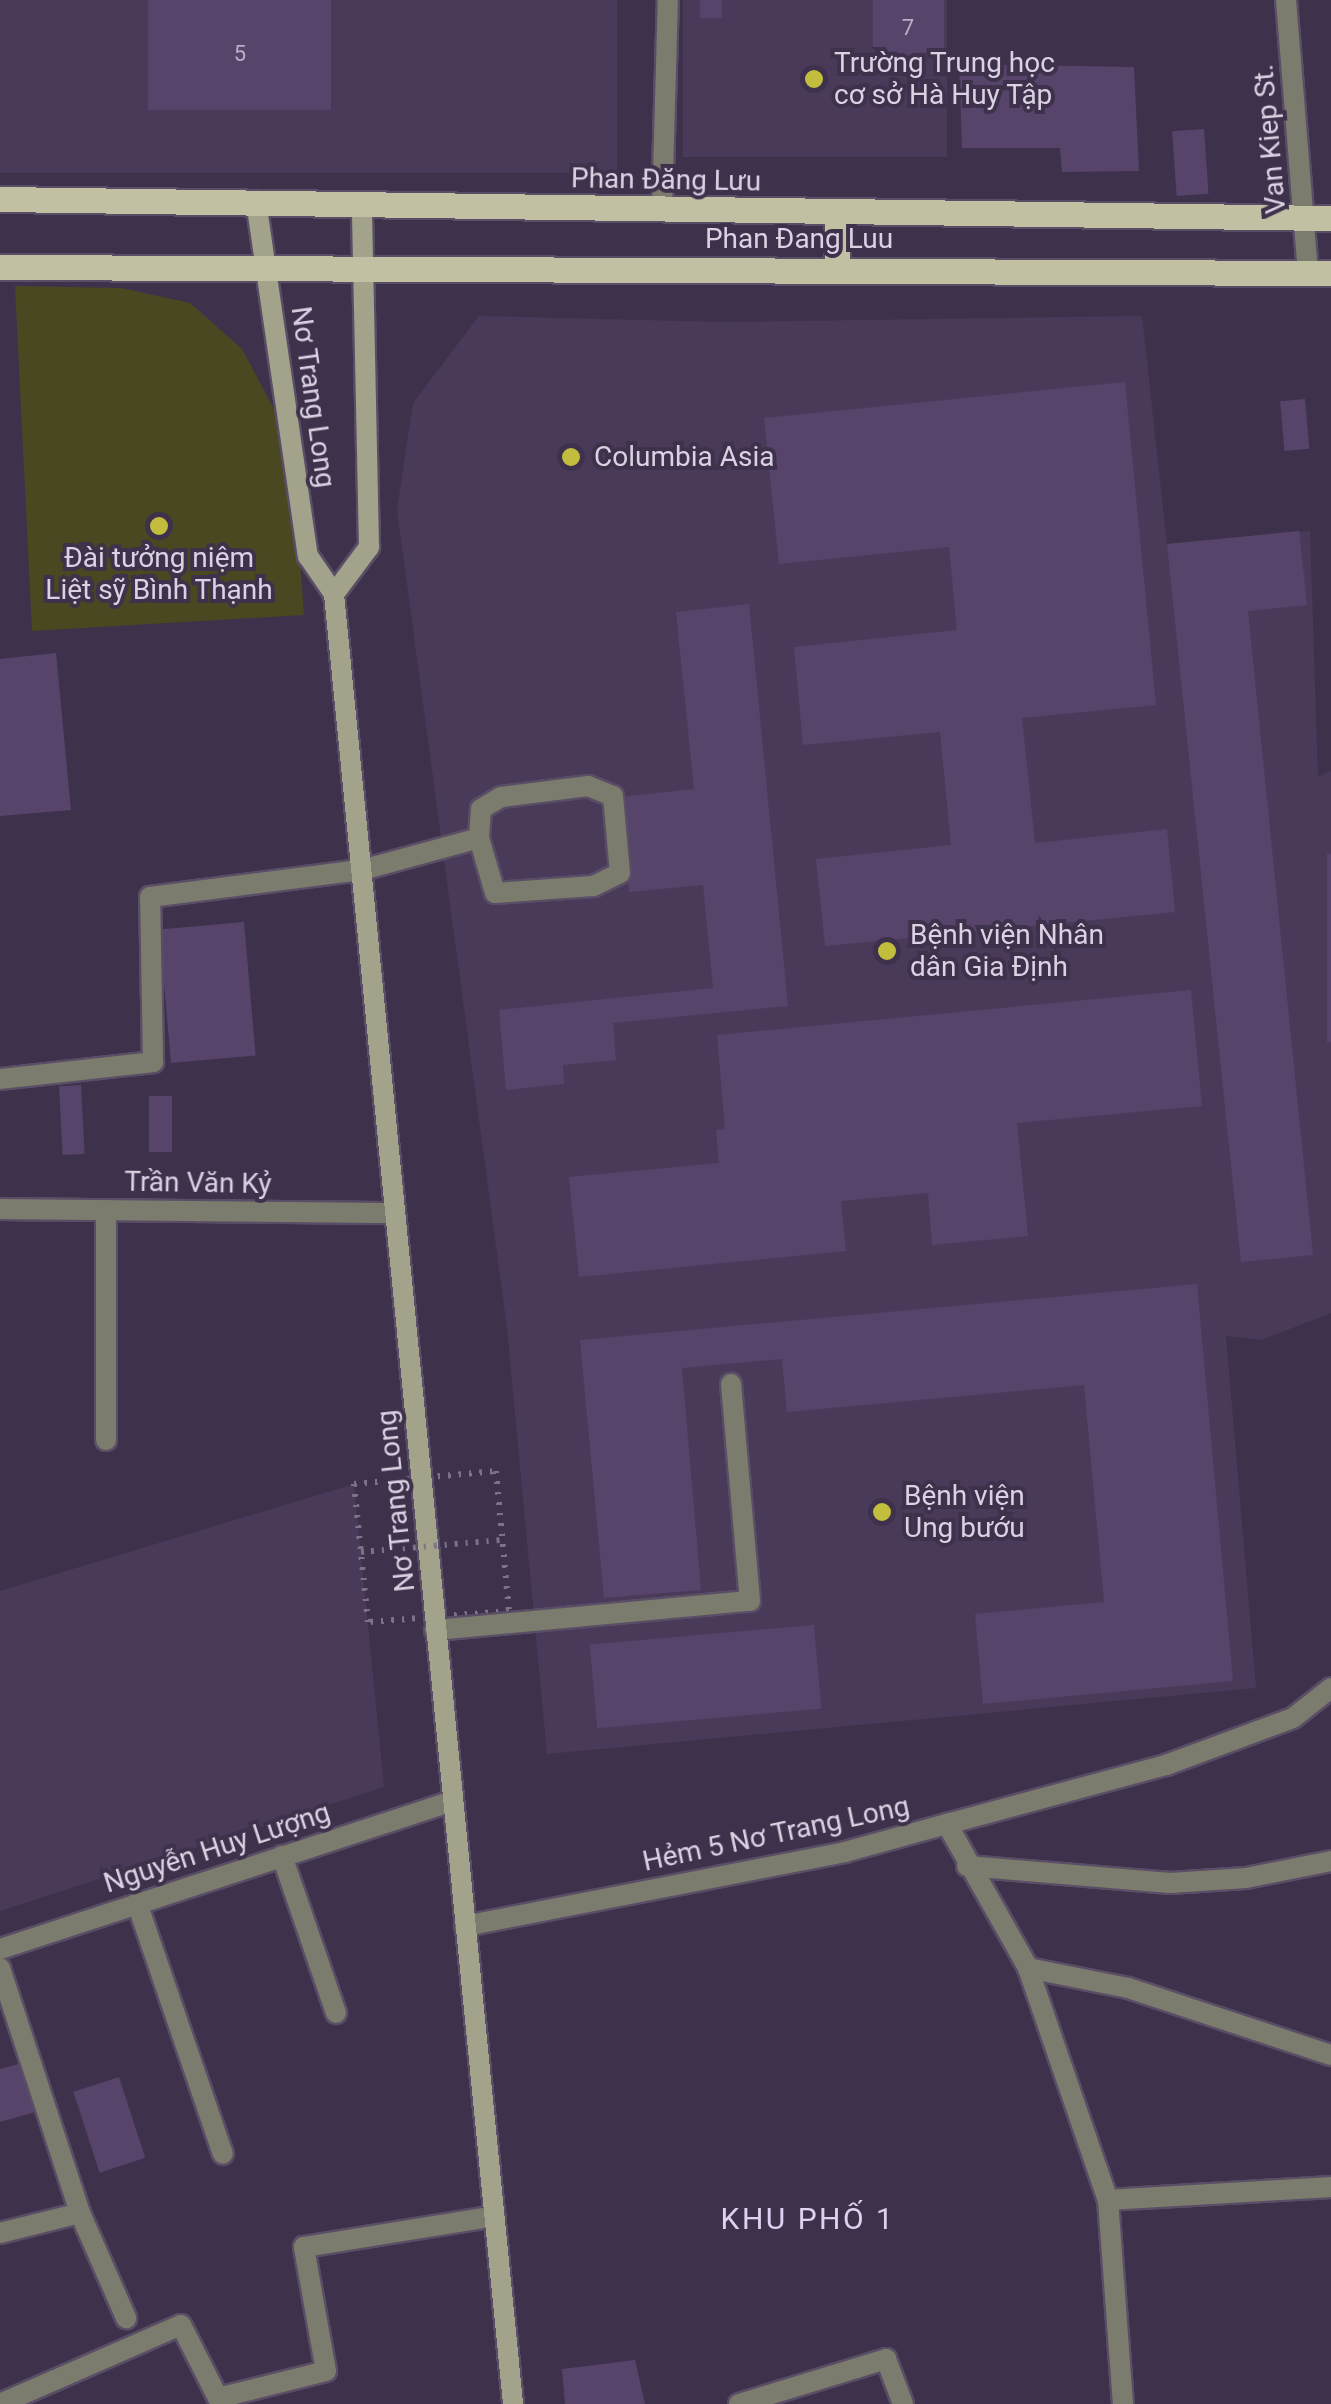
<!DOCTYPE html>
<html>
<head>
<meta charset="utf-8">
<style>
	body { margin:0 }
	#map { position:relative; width:1331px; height:2404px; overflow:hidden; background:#3e314b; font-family:Roboto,sans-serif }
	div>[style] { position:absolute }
	.built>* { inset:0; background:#4a3a5a; transform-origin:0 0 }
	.green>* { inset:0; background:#4a4820 }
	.building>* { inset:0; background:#57446a; transform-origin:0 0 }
	.path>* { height:6px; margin-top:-3px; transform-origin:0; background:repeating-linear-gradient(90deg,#7d7288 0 2.5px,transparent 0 10.5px) }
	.roads { filter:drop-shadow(2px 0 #5a4e66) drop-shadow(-2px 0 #5a4e66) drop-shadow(0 2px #5a4e66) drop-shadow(0 -2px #5a4e66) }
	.service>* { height:20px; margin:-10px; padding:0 10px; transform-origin:10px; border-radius:10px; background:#7c7c6e }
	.minor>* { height:20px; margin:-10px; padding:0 10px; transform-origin:10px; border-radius:10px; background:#7c7c6e }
	.tertiary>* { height:20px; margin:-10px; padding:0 10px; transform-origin:10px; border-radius:10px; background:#7c7c6e }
	.secondary>* { height:20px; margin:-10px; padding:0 10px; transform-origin:10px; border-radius:10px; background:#a3a38c }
	.primary>* { height:25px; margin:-12.5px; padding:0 12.5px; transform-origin:12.5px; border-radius:12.5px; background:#c1c0a2 }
	.path-bridge>* { height:6px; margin-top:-3px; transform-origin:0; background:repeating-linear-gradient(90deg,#7d7288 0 2.5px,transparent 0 10.5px) }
	.dots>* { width:28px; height:28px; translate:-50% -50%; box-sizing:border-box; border:5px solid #3e314b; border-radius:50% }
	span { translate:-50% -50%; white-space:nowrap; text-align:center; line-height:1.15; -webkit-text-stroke:8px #3e314b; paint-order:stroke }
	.number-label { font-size:22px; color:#b9aec5 }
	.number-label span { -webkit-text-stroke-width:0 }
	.poi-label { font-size:28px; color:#dad2e3 }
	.left { translate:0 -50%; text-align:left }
	.street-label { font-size:28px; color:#dad2e3 }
	.neighbourhood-label { font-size:30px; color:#e0d1f2; letter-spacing:2.5px }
</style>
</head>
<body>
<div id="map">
	<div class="built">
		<i style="left:0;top:0;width:617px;height:173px"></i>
		<i style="left:683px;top:0;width:264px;height:157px"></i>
		<i style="clip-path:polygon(479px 316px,722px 322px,1142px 316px,1167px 544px,1310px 531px,1318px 777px,1331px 771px,1331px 1313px,1262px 1340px,1226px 1336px,1256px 1688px,547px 1754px,507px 1328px,397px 510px,413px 403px)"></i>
		<i style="clip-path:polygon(354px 1484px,384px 1787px,0 1911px,0 1591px)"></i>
	</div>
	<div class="green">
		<i style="clip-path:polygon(15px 286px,121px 288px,190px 303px,242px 349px,291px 441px,304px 615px,32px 631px)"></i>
	</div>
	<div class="building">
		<i style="left:148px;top:0;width:183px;height:110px"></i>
		<i style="left:700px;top:0;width:22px;height:18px"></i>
		<i style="left:873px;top:0;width:71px;height:57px"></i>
		<i style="clip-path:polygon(959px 64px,1134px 67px,1139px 171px,1062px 172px,1060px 148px,962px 148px)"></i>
		<i style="left:1204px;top:129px;width:65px;height:32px;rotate:86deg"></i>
		<i style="clip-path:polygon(1125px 382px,1156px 705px,1022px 718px,1035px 843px,1167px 829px,1175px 912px,825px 946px,816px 859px,951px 845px,940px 732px,803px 745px,794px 647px,957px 630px,949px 547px,779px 564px,764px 418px)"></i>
		<i style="left:1305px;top:399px;width:50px;height:25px;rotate:85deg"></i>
		<i style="clip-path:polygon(1299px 531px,1307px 605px,1248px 611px,1313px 1255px,1241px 1262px,1167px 544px)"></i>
		<i style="clip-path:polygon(749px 604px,788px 1006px,613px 1023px,616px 1060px,563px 1065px,564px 1084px,506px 1090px,499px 1010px,713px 988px,703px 885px,629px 892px,620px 797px,694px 789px,676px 612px)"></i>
		<i style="clip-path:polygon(56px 653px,71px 810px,0 816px,0 659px)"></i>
		<i style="left:1331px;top:854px;width:188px;height:4px;rotate:90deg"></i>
		<i style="left:244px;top:922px;width:134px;height:85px;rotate:85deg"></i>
		<i style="clip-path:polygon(1191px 990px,1202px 1106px,1017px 1123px,1028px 1236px,932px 1245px,928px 1193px,841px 1201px,846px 1251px,579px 1277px,569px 1177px,719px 1163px,716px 1130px,725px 1129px,717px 1035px)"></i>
		<i style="left:81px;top:1085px;width:69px;height:22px;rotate:87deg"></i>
		<i style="left:149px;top:1096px;width:23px;height:56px"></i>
		<i style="clip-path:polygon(1197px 1284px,1233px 1681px,983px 1704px,975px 1614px,1104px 1602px,1084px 1385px,787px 1412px,782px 1359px,682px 1368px,701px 1590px,604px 1598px,580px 1340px)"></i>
		<i style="left:814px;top:1625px;width:84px;height:225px;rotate:85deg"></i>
		<i style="clip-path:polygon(22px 2063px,35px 2112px,0 2122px,0 2069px)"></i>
		<i style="left:119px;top:2077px;width:85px;height:48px;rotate:72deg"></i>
		<i style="clip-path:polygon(635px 2360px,645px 2404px,565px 2404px,562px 2369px)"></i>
	</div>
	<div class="path">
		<i style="left:496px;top:1471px;width:141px;rotate:84.7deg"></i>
		<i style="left:509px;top:1611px;width:141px;rotate:175.5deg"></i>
		<i style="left:368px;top:1622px;width:139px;rotate:-95.8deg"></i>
		<i style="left:354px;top:1484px;width:143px;rotate:-5.2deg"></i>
	</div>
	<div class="roads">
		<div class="service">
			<i style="left:362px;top:870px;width:121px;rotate:-15.3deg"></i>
			<i style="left:479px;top:838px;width:29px;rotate:-86deg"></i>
			<i style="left:481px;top:809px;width:23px;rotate:-31deg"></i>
			<i style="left:501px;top:797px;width:88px;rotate:-7.2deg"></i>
			<i style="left:588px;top:786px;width:27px;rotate:22deg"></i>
			<i style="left:613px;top:796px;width:77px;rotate:84.8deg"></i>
			<i style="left:620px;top:873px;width:30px;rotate:154deg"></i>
			<i style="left:593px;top:886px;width:98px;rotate:175.9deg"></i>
			<i style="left:495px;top:893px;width:57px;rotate:-106.2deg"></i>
			<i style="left:435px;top:1630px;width:316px;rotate:-5.3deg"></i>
			<i style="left:750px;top:1601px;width:218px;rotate:-95deg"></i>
			<i style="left:947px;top:1824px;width:227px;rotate:-15.1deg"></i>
			<i style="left:1166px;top:1765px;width:135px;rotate:-20.3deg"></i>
			<i style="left:1293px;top:1718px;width:48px;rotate:-38.3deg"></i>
			<i style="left:282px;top:1856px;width:166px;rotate:71deg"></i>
			<i style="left:967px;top:1866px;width:204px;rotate:4.8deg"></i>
			<i style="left:1170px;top:1883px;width:76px;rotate:-3.8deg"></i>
			<i style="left:1246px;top:1878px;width:87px;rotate:-11.3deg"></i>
			<i style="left:137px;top:1903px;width:265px;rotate:71.1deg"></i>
			<i style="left:465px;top:1926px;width:387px;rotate:-11deg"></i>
			<i style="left:845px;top:1852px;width:106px;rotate:-15.4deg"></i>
			<i style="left:947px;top:1824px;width:165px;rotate:60.6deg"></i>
			<i style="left:1028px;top:1968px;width:245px;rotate:71deg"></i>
			<i style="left:1108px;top:2200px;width:223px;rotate:-3.3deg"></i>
			<i style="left:0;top:1968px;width:258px;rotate:71.9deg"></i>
			<i style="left:80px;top:2213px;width:115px;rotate:66.3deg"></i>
			<i style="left:1028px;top:1968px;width:102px;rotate:11.3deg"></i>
			<i style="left:1128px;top:1988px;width:214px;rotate:18.3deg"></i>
			<i style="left:1108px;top:2200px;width:205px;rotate:85.8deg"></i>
			<i style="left:218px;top:2398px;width:111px;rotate:-14deg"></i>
			<i style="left:326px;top:2371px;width:126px;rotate:-100.1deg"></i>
			<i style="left:304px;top:2247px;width:193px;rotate:-9.2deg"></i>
			<i style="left:739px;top:2404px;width:154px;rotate:-17deg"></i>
			<i style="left:886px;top:2359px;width:48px;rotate:69.3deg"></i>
		</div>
		<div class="minor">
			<i style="left:662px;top:210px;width:210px;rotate:-88.4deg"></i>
			<i style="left:0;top:1079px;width:154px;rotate:-6.3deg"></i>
			<i style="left:153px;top:1062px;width:165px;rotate:-91deg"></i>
			<i style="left:150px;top:897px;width:214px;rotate:-7.3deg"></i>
			<i style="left:0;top:1209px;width:395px;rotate:0.6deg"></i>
			<i style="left:106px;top:1210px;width:230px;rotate:90deg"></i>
			<i style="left:0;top:1949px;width:476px;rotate:-18.1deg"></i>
			<i style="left:0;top:2233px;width:82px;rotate:-14deg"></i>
			<i style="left:0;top:2404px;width:197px;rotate:-23.6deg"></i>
			<i style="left:181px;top:2325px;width:89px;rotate:63.1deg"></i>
		</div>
		<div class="tertiary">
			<i style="left:1286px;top:0;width:274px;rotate:85.4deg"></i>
		</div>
		<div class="secondary">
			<i style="left:256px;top:201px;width:359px;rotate:81.7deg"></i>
			<i style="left:308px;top:556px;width:46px;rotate:55.6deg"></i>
			<i style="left:334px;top:594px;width:1819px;rotate:84.35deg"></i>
			<i style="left:334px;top:594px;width:59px;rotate:-53.3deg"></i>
			<i style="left:369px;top:547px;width:344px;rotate:-91.2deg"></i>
		</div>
		<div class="primary">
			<i style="left:0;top:199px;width:1331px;rotate:0.82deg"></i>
			<i style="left:837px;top:212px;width:57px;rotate:90deg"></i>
			<i style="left:0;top:267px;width:1331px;rotate:0.26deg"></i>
		</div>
	</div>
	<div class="path-bridge">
		<i style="left:361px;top:1552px;width:142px;rotate:-4.9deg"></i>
	</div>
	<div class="dots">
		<i style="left:814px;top:79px;background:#c3bd3e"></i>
		<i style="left:571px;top:457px;background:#c3bd3e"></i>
		<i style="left:159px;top:526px;background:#c3bd3e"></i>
		<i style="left:887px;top:951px;background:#c3bd3e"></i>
		<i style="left:882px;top:1512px;background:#c3bd3e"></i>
	</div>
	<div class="number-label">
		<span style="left:908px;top:28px">7</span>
		<span style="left:240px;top:54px">5</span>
	</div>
	<div class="poi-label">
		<span class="left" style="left:834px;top:79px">Trường Trung học<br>cơ sở Hà Huy Tập</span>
		<span class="left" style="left:594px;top:457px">Columbia Asia</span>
		<span style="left:159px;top:574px">Đài tưởng niệm<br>Liệt sỹ Bình Thạnh</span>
		<span class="left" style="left:910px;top:951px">Bệnh viện Nhân<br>dân Gia Định</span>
		<span class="left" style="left:904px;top:1512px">Bệnh viện<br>Ung bướu</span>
	</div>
	<div class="street-label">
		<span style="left:1270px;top:139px;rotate:-95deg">Van Kiep St.</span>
		<span style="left:666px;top:180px;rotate:1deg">Phan Đăng Lưu</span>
		<span style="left:799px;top:239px">Phan Đang Luu</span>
		<span style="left:313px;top:397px;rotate:82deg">Nơ Trang Long</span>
		<span style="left:198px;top:1183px;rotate:1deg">Trần Văn Kỷ</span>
		<span style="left:396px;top:1501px;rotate:-96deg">Nơ Trang Long</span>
		<span style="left:776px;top:1834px;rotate:-12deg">Hẻm 5 Nơ Trang Long</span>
		<span style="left:217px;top:1848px;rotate:-18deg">Nguyễn Huy Lượng</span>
	</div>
	<div class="neighbourhood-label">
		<span style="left:808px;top:2219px">KHU PHỐ 1</span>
	</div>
</div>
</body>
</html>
